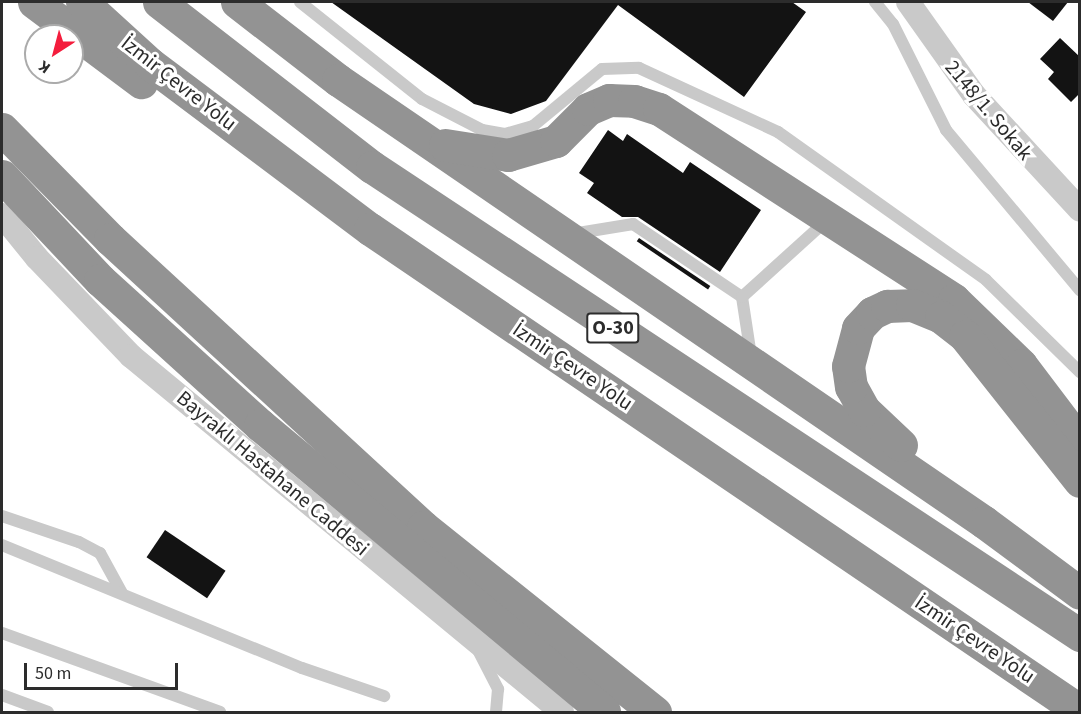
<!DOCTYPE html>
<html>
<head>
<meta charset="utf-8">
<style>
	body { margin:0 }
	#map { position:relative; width:1081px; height:714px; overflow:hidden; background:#fff; font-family:"Source Sans 3",sans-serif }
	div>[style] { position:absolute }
	.building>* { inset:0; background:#131313; transform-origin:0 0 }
	.service>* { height:12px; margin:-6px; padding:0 6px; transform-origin:6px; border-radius:6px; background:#c9c9c9 }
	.minor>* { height:24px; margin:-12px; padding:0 12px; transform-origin:12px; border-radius:12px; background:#c9c9c9 }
	.motorway>* { height:33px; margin:-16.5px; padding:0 16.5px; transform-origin:16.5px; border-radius:16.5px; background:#939393 }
	span { translate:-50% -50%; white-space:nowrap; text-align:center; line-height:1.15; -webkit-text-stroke:6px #fff; paint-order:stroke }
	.shield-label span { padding:2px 4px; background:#fff; border:2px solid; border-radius:4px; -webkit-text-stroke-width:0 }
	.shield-label { font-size:20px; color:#2c2c2c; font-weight:700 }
	.street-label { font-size:21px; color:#2c2c2c }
	.frame { position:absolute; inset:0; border:3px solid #2c2c2c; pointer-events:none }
	.north { position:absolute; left:24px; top:24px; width:60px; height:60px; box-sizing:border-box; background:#fff; border:2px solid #ababab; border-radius:50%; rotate:216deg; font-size:16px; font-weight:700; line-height:24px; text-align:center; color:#2c2c2c }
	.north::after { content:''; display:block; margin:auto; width:21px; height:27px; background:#f41d3d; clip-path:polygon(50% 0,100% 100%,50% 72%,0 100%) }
	.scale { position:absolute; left:24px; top:663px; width:154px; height:27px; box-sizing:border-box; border:3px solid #2c2c2c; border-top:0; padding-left:8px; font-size:18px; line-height:21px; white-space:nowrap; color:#2c2c2c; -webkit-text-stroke:4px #fff; paint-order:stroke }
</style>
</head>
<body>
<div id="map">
	<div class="building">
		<i style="clip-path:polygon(331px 2px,792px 2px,806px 12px,744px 97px,618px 5px,546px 101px,511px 114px,474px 104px)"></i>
		<i style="clip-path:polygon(1028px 2px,1068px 2px,1053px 21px)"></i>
		<i style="clip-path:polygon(1060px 38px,1080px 57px,1080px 93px,1071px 102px,1048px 79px,1054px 72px,1040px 59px)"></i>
		<i style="clip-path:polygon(608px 130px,623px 141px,627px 134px,683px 173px,690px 162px,761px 210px,720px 272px,638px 217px,622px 217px,587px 193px,594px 183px,579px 173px)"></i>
		<i style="left:639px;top:238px;width:86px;height:4px;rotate:34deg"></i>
		<i style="left:165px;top:530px;width:73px;height:33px;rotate:34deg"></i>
	</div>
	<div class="service">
		<i style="left:300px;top:2px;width:156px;rotate:38.5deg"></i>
		<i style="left:422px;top:99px;width:68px;rotate:27.3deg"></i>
		<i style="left:482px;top:130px;width:23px;rotate:10deg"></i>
		<i style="left:505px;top:134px;width:29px;rotate:-16deg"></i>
		<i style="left:533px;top:126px;width:89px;rotate:-39.6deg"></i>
		<i style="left:602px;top:69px;width:37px;rotate:-2deg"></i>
		<i style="left:639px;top:68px;width:153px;rotate:24.7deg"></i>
		<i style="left:778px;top:132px;width:255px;rotate:35.4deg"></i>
		<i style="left:986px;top:280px;width:132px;rotate:44.4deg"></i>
		<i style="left:875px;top:2px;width:28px;rotate:51deg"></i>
		<i style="left:893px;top:24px;width:119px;rotate:63.4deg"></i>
		<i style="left:946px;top:130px;width:209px;rotate:50.1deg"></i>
		<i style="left:572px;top:234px;width:62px;rotate:-9.3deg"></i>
		<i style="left:633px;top:224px;width:131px;rotate:33.8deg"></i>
		<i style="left:742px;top:297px;width:60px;rotate:81.3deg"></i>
		<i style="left:742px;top:297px;width:116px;rotate:-42.2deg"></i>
		<i style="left:2px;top:516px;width:81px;rotate:18.7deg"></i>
		<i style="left:79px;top:542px;width:24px;rotate:28deg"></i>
		<i style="left:100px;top:553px;width:46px;rotate:61.2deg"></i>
		<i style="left:2px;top:545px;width:324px;rotate:22.3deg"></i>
		<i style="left:302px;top:668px;width:87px;rotate:18.9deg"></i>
		<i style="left:2px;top:633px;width:232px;rotate:19.9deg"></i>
		<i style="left:479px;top:652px;width:42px;rotate:62.8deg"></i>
		<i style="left:498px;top:689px;width:23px;rotate:95deg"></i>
		<i style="left:2px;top:695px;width:49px;rotate:20.3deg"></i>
	</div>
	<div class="minor">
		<i style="left:908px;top:2px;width:114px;rotate:54.6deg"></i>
		<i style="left:974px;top:95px;width:156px;rotate:47.3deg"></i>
		<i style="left:2px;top:215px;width:55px;rotate:50.9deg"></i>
		<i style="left:37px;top:258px;width:136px;rotate:46.2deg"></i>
		<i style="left:131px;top:356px;width:559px;rotate:39.56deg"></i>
	</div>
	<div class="motorway">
		<i style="left:34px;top:2px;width:134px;rotate:36.8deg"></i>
		<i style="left:82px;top:2px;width:92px;rotate:42.4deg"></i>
		<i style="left:150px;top:64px;width:275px;rotate:36.9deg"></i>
		<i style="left:370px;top:229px;width:858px;rotate:34.17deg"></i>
		<i style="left:159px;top:2px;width:269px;rotate:37.8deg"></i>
		<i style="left:372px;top:167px;width:849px;rotate:33.47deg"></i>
		<i style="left:237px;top:2px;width:128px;rotate:37.7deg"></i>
		<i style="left:338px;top:80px;width:783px;rotate:34.38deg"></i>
		<i style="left:984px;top:522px;width:119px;rotate:36.5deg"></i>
		<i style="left:2px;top:129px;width:154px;rotate:45.5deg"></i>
		<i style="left:110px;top:239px;width:425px;rotate:42.6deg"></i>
		<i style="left:423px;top:527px;width:297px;rotate:38.6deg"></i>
		<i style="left:445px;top:145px;width:64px;rotate:9deg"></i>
		<i style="left:508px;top:155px;width:50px;rotate:-16.3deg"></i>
		<i style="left:556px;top:141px;width:45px;rotate:-45deg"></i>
		<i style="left:588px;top:109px;width:23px;rotate:-23deg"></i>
		<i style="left:609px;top:100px;width:25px;rotate:2deg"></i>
		<i style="left:634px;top:101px;width:26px;rotate:18deg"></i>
		<i style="left:659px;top:109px;width:351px;rotate:32.9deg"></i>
		<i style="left:954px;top:300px;width:93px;rotate:44.1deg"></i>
		<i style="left:1021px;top:365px;width:98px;rotate:52.9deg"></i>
		<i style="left:2px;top:176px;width:143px;rotate:46.7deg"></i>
		<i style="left:100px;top:280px;width:216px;rotate:42.2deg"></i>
		<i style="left:260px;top:425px;width:448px;rotate:39.8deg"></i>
		<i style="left:901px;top:445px;width:51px;rotate:-136.6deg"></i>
		<i style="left:864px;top:410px;width:26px;rotate:-119deg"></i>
		<i style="left:851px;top:387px;width:21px;rotate:-98deg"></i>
		<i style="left:848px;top:366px;width:39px;rotate:-75deg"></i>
		<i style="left:858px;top:328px;width:21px;rotate:-47deg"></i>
		<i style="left:872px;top:313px;width:17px;rotate:-25deg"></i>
		<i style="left:887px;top:306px;width:25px;rotate:-2deg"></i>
		<i style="left:912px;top:305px;width:31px;rotate:22deg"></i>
		<i style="left:941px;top:317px;width:31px;rotate:38deg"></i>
		<i style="left:965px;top:336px;width:185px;rotate:51.6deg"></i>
	</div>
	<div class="shield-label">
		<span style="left:613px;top:328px">O-30</span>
	</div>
	<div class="street-label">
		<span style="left:179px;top:83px;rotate:38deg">İzmir Çevre Yolu</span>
		<span style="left:989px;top:110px;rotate:50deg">2148/1. Sokak</span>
		<span style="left:573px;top:366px;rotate:34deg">İzmir Çevre Yolu</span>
		<span style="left:273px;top:473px;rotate:40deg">Bayraklı Hastahane Caddesi</span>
		<span style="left:975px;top:639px;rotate:34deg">İzmir Çevre Yolu</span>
	</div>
	<div class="frame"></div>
	<div class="north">K</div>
	<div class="scale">50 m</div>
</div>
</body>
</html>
